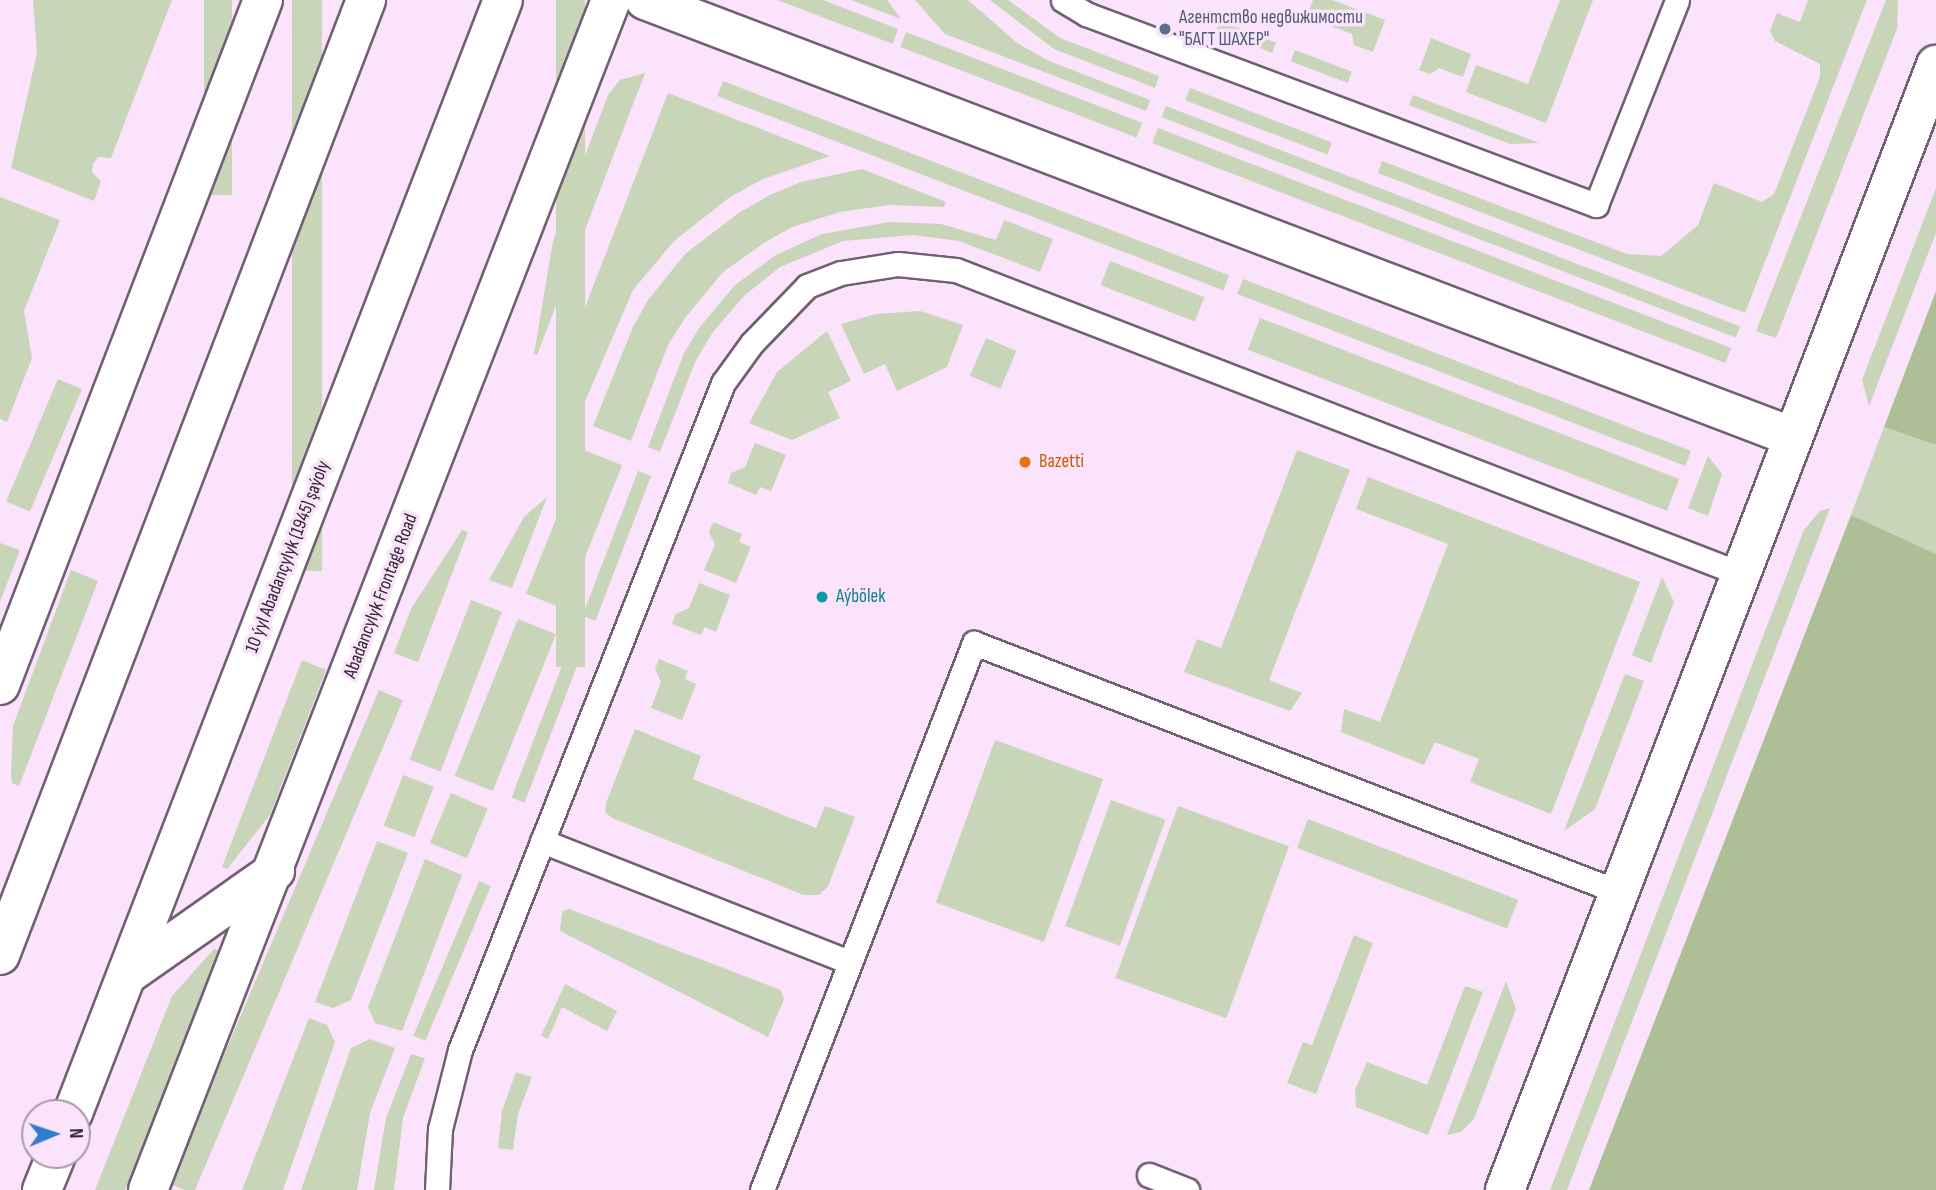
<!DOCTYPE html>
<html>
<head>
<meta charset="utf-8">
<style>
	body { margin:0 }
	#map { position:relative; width:1936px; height:1190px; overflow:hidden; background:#fae3fb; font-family:"Sofia Sans Condensed",sans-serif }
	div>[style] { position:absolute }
	.green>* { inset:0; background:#c9d5b9; transform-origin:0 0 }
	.forest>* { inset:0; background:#aebf97 }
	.roads { filter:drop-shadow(2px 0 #725f74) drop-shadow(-2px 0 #725f74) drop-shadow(0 2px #725f74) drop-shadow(0 -2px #725f74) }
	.lane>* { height:23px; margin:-11.5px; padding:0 11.5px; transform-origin:11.5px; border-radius:11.5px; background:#fff }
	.street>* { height:38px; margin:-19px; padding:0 19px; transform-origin:19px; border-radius:19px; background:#fff }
	.primary>* { height:38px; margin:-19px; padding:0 19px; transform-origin:19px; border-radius:19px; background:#fff }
	.dots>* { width:19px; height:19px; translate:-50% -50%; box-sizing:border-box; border:4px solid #fae3fb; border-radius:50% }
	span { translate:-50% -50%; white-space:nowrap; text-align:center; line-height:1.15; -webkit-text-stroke:7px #fae3fb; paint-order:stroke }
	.service-label { font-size:19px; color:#4e5e75 }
	.left { translate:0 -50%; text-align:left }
	.food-label { font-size:19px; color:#c56008 }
	.street-label { font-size:19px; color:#302730 }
	.culture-label { font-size:19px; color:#0d838f }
	.north { position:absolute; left:21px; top:1099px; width:70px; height:70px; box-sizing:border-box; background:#fae3fb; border:2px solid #a998aa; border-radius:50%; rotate:88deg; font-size:19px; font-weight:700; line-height:28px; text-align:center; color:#302730 }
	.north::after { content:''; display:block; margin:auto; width:24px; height:32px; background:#2f7dcd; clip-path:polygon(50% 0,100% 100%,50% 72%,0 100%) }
</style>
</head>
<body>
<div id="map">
	<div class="green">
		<i style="clip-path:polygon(33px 0,172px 0,111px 158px,98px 157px,93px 164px,92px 172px,101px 181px,94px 201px,11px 168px,37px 53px)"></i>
		<i style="left:204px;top:0;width:28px;height:195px"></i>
		<i style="left:292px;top:0;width:30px;height:571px"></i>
		<i style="left:556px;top:0;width:29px;height:667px"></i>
		<i style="clip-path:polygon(777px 0,823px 0,898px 29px,893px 44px)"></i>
		<i style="clip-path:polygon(851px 0,887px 0,901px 19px)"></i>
		<i style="clip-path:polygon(915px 0,968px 0,1017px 43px,1049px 61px,1150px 100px,1146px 111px,945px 34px)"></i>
		<i style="clip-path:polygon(990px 0,1008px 0,1060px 38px,1159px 76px,1155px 88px,1054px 49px)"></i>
		<i style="clip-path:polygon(1313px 0,1332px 0,1385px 20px,1373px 52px,1354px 45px,1352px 34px,1307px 17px)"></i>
		<i style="clip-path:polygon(1560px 0,1593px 0,1546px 123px,1466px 92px,1476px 65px,1528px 84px)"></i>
		<i style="clip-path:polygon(1808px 0,1867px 0,1745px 313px,1378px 173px,1382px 161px,1627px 254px,1661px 256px,1698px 225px,1714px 183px,1762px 202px,1774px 194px,1820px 77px,1820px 64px,1775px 41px,1770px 31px,1777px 13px,1800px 22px)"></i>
		<i style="clip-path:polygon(1886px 0,1898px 0,1897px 29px,1776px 338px,1756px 331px)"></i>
		<i style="left:1220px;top:21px;width:60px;height:11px;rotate:21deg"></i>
		<i style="left:906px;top:32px;width:253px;height:16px;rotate:21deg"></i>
		<i style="clip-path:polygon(1431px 38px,1471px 54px,1463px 77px,1439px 68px,1430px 74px,1419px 70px)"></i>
		<i style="left:1295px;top:50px;width:61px;height:12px;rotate:21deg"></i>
		<i style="clip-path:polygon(645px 73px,537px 355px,534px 354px,553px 241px,608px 95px,620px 80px)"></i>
		<i style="left:723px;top:81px;width:542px;height:16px;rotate:21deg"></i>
		<i style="left:1190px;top:88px;width:152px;height:13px;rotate:21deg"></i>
		<i style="clip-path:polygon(668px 93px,830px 156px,763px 179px,730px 197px,674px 241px,633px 290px,577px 420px,569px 417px,565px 359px)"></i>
		<i style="clip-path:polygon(1413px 95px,1539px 143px,1510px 144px,1409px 105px)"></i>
		<i style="left:1166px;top:106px;width:615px;height:12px;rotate:21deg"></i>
		<i style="left:1158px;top:128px;width:614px;height:16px;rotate:21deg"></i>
		<i style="clip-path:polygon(862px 169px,946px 202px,944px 207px,889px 205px,840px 212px,792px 227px,767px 241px,723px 272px,685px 318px,668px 345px,631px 441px,593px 426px,633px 327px,648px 300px,686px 253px,740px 212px,770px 195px,801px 182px)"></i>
		<i style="clip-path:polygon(1936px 188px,1936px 233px,1869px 406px,1862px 380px)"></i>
		<i style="clip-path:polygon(0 197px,60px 220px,24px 311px,32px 358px,7px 422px,0 419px)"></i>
		<i style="clip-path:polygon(1004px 220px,1053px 239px,1040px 272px,959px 241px,913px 235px,843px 241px,780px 267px,745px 295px,713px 332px,696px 360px,660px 452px,648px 447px,684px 353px,699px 328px,735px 285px,776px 255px,822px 234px,890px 222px,941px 224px,996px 240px)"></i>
		<i style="left:1110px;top:261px;width:101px;height:26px;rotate:21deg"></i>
		<i style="left:1243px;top:279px;width:480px;height:16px;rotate:21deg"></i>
		<i style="clip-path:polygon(920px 311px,963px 325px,947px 367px,897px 391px,885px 364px,864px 374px,841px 324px,876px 314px)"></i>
		<i style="left:1260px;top:318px;width:449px;height:34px;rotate:21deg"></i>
		<i style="clip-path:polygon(827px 331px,851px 381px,828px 392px,840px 418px,792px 440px,749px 423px,777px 372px)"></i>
		<i style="left:986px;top:338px;width:33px;height:41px;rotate:23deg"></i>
		<i style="left:58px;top:379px;width:26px;height:133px;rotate:23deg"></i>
		<i style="clip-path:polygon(1884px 427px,1936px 445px,1936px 554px,1851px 515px)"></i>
		<i style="clip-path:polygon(755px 443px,786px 455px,771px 491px,760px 487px,756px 495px,728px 483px,731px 473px,745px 467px)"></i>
		<i style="left:584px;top:450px;width:41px;height:155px;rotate:22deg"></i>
		<i style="clip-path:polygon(1297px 450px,1350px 470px,1269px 680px,1302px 693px,1290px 711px,1184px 672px,1197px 639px,1221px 648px)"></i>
		<i style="clip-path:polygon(1708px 456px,1722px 474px,1708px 516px,1688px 508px)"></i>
		<i style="left:638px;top:471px;width:14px;height:155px;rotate:21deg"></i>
		<i style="clip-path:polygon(1368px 477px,1640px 582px,1551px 814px,1470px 782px,1479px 759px,1435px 742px,1424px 765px,1341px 732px,1344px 709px,1380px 722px,1448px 544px,1356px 509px)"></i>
		<i style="clip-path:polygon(547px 497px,512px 588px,489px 580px,524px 517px)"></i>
		<i style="clip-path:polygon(1830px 508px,1567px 1190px,1550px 1190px,1804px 530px,1820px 511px)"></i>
		<i style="clip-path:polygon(713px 522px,742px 534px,739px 542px,751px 547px,736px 583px,704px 570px,715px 545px,709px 532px)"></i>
		<i style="clip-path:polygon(462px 530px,468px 532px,418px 662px,394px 653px,411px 609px)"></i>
		<i style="clip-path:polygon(0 543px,20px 550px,0 602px)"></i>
		<i style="clip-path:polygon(71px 570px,98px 581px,19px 786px,12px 783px,11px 774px,13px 726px)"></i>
		<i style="clip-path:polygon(1662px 577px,1674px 602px,1651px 663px,1632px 655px)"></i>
		<i style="clip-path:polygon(699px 583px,730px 595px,716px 632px,705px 627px,701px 635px,672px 624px,676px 614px,689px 608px)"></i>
		<i style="left:471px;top:600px;width:33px;height:171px;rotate:21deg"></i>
		<i style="left:518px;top:619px;width:41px;height:169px;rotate:22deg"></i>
		<i style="left:572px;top:640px;width:14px;height:169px;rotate:21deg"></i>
		<i style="clip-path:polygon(659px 659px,688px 671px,685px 679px,696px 684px,682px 720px,651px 708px,661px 682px,655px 669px)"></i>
		<i style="clip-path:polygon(302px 660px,326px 670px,270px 815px,227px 869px,222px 867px)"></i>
		<i style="clip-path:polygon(1625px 674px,1644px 681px,1595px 809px,1564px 831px)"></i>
		<i style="left:379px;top:690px;width:26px;height:536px;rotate:23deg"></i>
		<i style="clip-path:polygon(635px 729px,701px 756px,693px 779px,816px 828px,825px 806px,855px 817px,828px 886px,819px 895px,804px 895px,612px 818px,605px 812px,606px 803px)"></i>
		<i style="left:995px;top:740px;width:115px;height:173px;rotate:20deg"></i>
		<i style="left:403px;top:775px;width:33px;height:54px;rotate:21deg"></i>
		<i style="left:451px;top:793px;width:40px;height:54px;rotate:23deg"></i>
		<i style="left:1111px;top:800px;width:58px;height:134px;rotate:20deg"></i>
		<i style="left:1178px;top:806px;width:118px;height:183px;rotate:20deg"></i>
		<i style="left:1308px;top:819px;width:225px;height:31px;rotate:21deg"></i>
		<i style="clip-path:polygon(377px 841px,408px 853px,351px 1000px,333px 1008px,315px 1002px)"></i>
		<i style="clip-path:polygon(425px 859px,462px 875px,402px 1031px,375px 1023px,368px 1007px)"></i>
		<i style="left:479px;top:881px;width:13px;height:168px;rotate:23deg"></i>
		<i style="clip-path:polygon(569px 909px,781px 990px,784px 999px,768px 1037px,560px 931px,562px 912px)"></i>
		<i style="clip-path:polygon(1354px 935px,1373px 943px,1316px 1094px,1287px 1083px,1303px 1042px,1312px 1045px)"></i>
		<i style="clip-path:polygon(214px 949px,219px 950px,125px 1190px,95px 1190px,172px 996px)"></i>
		<i style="clip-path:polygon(1506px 981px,1516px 1009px,1474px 1119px,1461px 1132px,1447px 1135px)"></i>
		<i style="clip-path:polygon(565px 984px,617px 1011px,607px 1031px,562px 1007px,548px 1039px,541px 1036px)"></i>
		<i style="clip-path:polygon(1465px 986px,1483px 992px,1428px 1135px,1356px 1107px,1355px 1090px,1367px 1062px,1427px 1085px)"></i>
		<i style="clip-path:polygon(309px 1018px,327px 1025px,335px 1042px,283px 1190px,242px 1190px)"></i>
		<i style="clip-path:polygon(370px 1039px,395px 1048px,370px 1113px,357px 1190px,301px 1190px,351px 1048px)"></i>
		<i style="clip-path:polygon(411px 1054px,425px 1058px,403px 1118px,394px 1190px,374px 1190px,386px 1118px)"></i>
		<i style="clip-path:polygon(516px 1072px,532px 1077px,518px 1114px,513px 1150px,498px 1148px,502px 1111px)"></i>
	</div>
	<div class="forest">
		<i style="clip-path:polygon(1936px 291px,1936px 445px,1884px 427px)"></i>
		<i style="clip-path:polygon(1851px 515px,1936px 554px,1936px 1190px,1589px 1190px)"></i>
	</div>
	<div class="roads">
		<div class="lane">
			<i style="left:1063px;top:0;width:27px;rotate:31deg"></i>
			<i style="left:1086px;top:14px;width:545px;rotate:20.53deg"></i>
			<i style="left:1596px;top:205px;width:220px;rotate:-68.4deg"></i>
			<i style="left:542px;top:841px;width:330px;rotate:21.5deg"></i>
			<i style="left:1149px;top:1175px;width:41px;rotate:21.5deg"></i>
			<i style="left:437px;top:1190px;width:61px;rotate:-87.2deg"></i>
			<i style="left:440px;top:1129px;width:81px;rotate:-75.8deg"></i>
			<i style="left:460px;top:1050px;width:717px;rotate:-68.48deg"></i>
			<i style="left:723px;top:383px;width:49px;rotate:-54.1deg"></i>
			<i style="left:752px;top:343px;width:79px;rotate:-46deg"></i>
			<i style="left:807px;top:286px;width:36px;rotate:-21deg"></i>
			<i style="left:841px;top:273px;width:58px;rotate:-9deg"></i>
			<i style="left:898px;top:264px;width:58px;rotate:5.9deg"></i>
			<i style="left:956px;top:270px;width:842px;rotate:21.17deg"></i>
			<i style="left:762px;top:1190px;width:587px;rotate:-68.82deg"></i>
			<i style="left:974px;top:643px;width:691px;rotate:21.11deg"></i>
		</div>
		<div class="street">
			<i style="left:645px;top:0;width:1228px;rotate:20.84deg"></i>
			<i style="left:0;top:685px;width:734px;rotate:-69deg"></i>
			<i style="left:148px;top:1190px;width:1277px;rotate:-68.74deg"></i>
			<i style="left:1505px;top:1190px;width:1205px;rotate:-69.04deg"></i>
		</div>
		<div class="primary">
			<i style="left:0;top:955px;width:1023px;rotate:-69.03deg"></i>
			<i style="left:127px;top:975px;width:181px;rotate:-35.1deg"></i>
			<i style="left:73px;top:1113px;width:1193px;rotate:-68.88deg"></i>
			<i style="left:42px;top:1190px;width:38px;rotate:-68deg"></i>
		</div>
	</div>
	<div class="dots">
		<i style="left:1165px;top:29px;background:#5c6f8a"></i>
		<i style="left:1025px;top:462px;background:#e8710a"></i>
		<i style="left:822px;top:597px;background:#0f9aa8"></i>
	</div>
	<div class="service-label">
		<span class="left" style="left:1179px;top:29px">Агентство недвижимости<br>"БАГТ ШАХЕР"</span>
	</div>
	<div class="food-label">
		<span class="left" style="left:1039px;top:462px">Bazetti</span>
	</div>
	<div class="street-label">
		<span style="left:288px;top:557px;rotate:-69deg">10 ýyl Abadançylyk (1945) şaýoly</span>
		<span style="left:381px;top:596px;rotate:-69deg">Abadancylyk Frontage Road</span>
	</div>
	<div class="culture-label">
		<span class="left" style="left:836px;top:597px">Aýbölek</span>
	</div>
	<div class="north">N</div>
</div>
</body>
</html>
